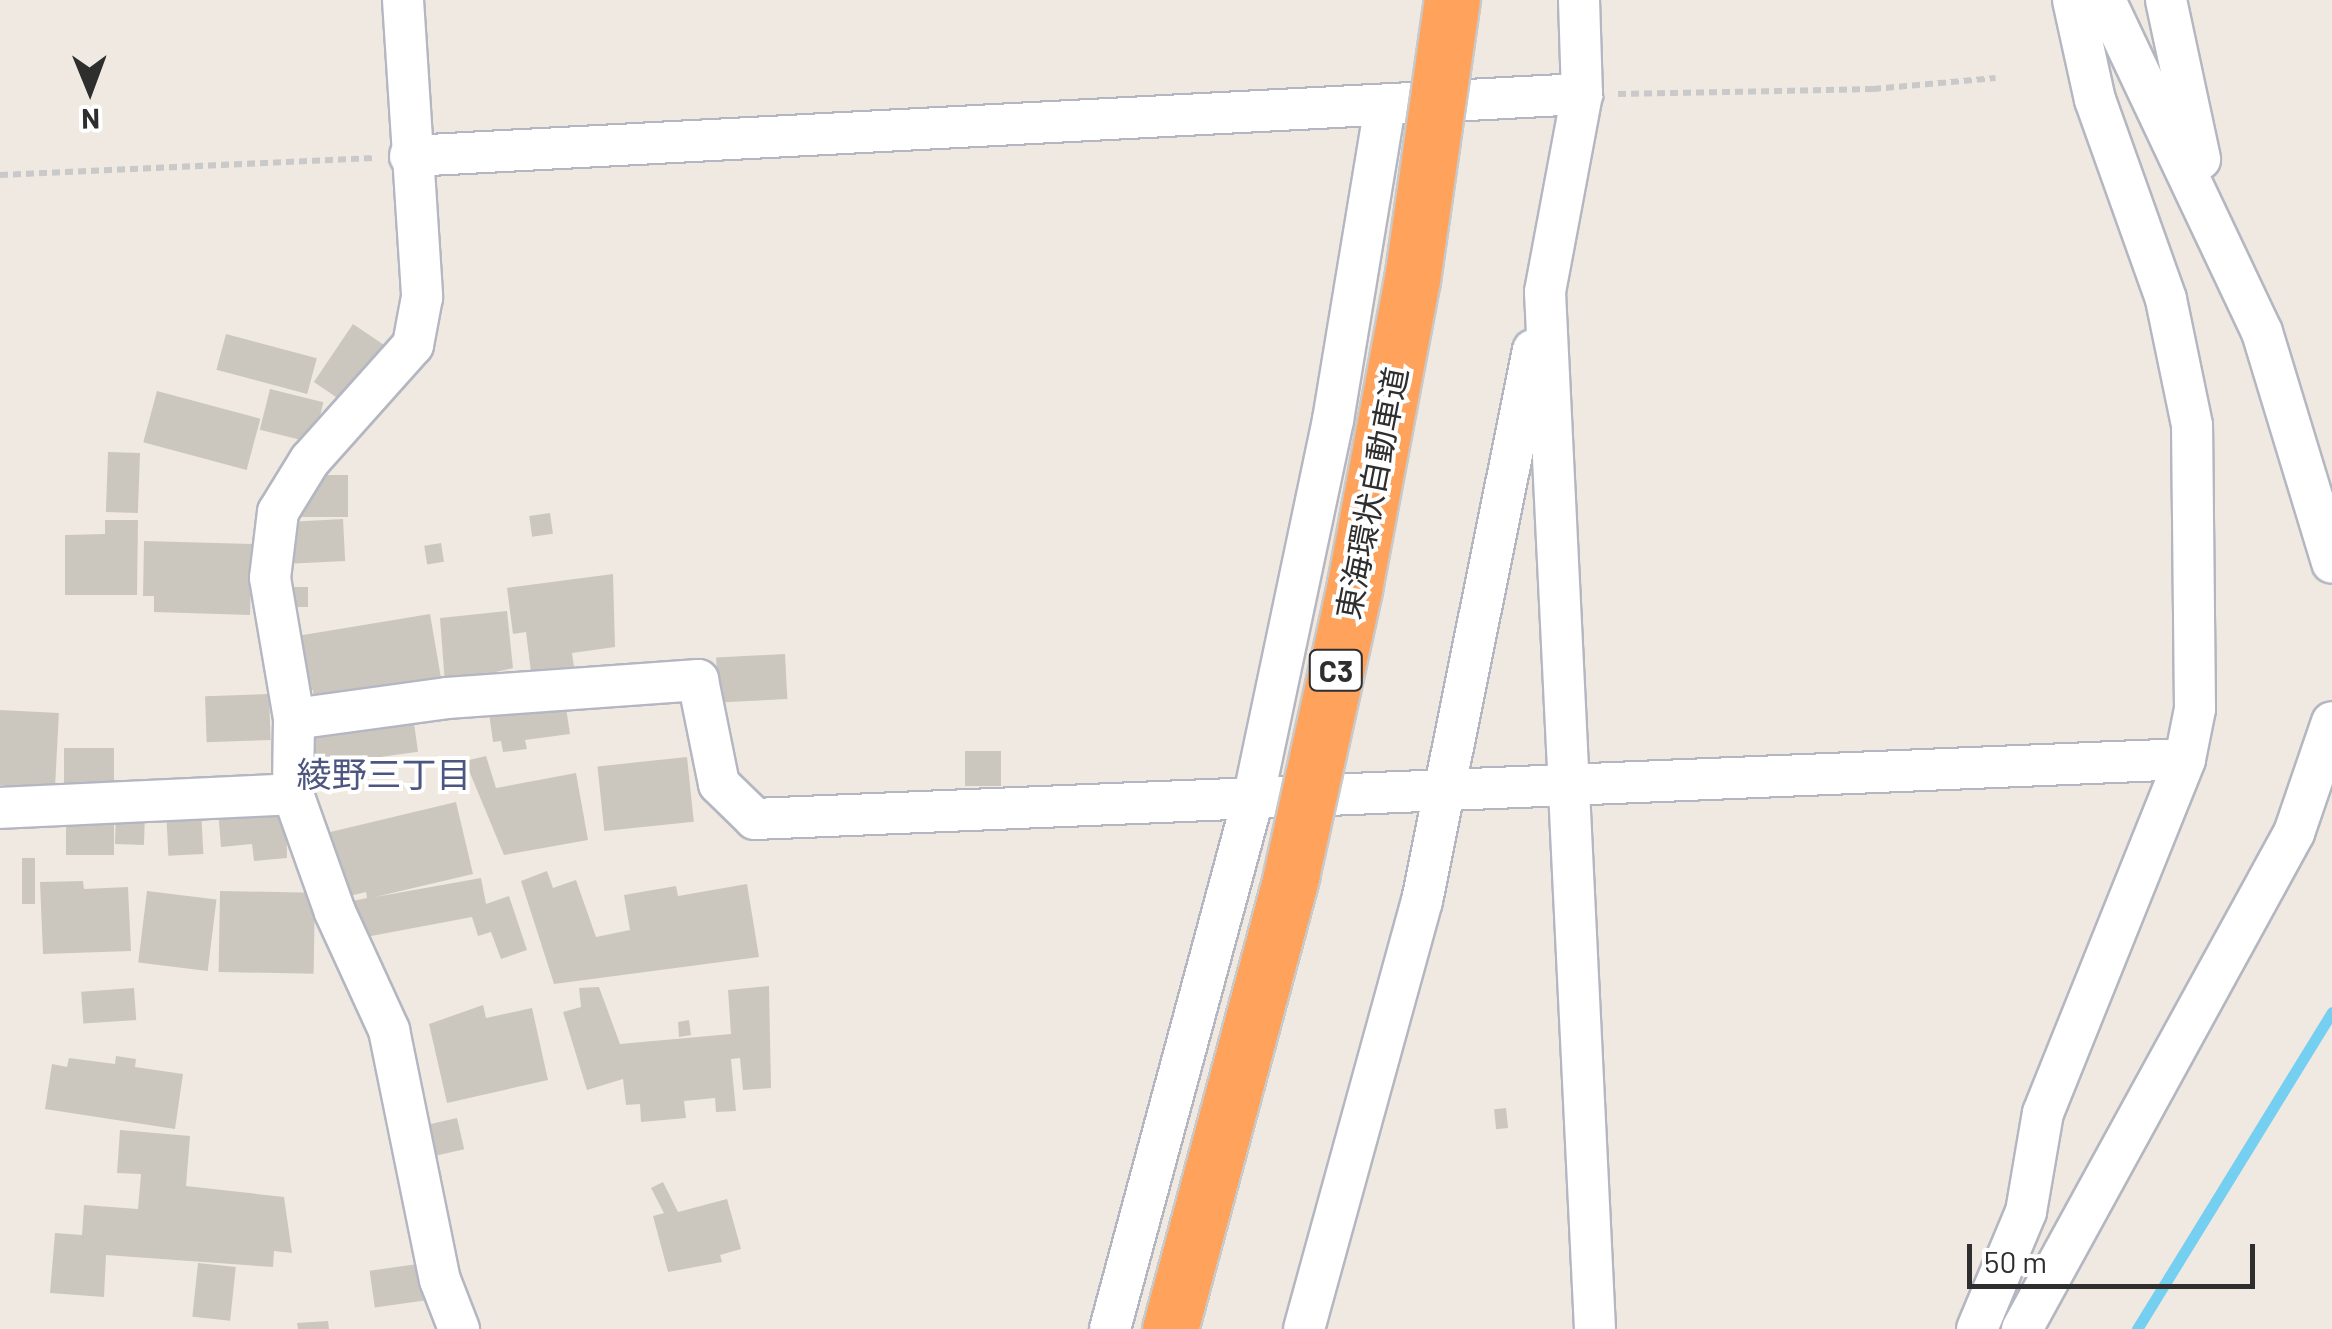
<!DOCTYPE html>
<html>
<head>
<meta charset="utf-8">
<style>
	body { margin:0 }
	#map { position:relative; width:2332px; height:1329px; overflow:hidden; background:#efe9e1; font-family:Barlow,"Noto Sans JP",sans-serif }
	div>[style] { position:absolute }
	.stream>* { height:11px; margin:-5.5px; padding:0 5.5px; transform-origin:5.5px; border-radius:5.5px; background:#75cff0 }
	.building>* { inset:0; background:#cbc7bf; transform-origin:0 0 }
	.path>* { height:6px; margin-top:-3px; transform-origin:0; background:repeating-linear-gradient(90deg,#c9c9c9 0 8px,transparent 0 13px) }
	.roads { filter:drop-shadow(2px 0 #b4b7c1) drop-shadow(-2px 0 #b4b7c1) drop-shadow(0 2px #b4b7c1) drop-shadow(0 -2px #b4b7c1) }
	.minor>* { height:40px; margin:-20px; padding:0 20px; transform-origin:20px; border-radius:20px; background:#fff }
	.bridges { filter:drop-shadow(2px 0 #c9c9c9) drop-shadow(-2px 0 #c9c9c9) drop-shadow(0 2px #c9c9c9) drop-shadow(0 -2px #c9c9c9) }
	.motorway-bridge>* { height:55px; margin:-27.5px; padding:0 27.5px; transform-origin:27.5px; border-radius:27.5px; background:#ffa35c }
	span { translate:-50% -50%; white-space:nowrap; text-align:center; line-height:1.15; -webkit-text-stroke:8px #fff; paint-order:stroke }
	.shield-label span { padding:2px 8px; background:#fff; border:2px solid; border-radius:8px; -webkit-text-stroke-width:0 }
	.shield-label { font-size:30px; color:#2e2e2e; font-weight:700 }
	.street-label { font-size:32px; color:#2e2e2e }
	.neighbourhood-label { font-size:35px; color:#4d5680 }
	.north { position:absolute; left:40px; top:40px; width:100px; height:100px; -webkit-text-stroke:8px #fff; paint-order:stroke; rotate:179deg; font-size:28px; font-weight:700; line-height:40px; text-align:center; color:#2e2e2e }
	.north::after { content:''; display:block; margin:auto; width:35px; height:45px; background:#2e2e2e; clip-path:polygon(50% 0,100% 100%,50% 72%,0 100%) }
	.scale { position:absolute; left:1967px; top:1244px; width:288px; height:45px; box-sizing:border-box; border:5px solid #2e2e2e; border-top:0; padding-left:12px; font-size:30px; line-height:35px; white-space:nowrap; color:#2e2e2e; -webkit-text-stroke:8px #fff; paint-order:stroke }
</style>
</head>
<body>
<div id="map">
	<div class="stream">
		<i style="left:2137px;top:1329px;width:372px;rotate:-58.4deg"></i>
	</div>
	<div class="building">
		<i style="left:353px;top:324px;width:37px;height:70px;rotate:34deg"></i>
		<i style="left:226px;top:334px;width:94px;height:37px;rotate:15deg"></i>
		<i style="left:270px;top:389px;width:55px;height:42px;rotate:14deg"></i>
		<i style="left:157px;top:391px;width:107px;height:53px;rotate:15deg"></i>
		<i style="left:108px;top:452px;width:32px;height:60px;rotate:2deg"></i>
		<i style="clip-path:polygon(317px 475px,348px 475px,348px 517px,291px 517px)"></i>
		<i style="left:550px;top:513px;width:21px;height:21px;rotate:82deg"></i>
		<i style="left:343px;top:519px;width:42px;height:51px;rotate:87deg"></i>
		<i style="clip-path:polygon(105px 520px,138px 520px,137px 595px,65px 595px,65px 535px,105px 534px)"></i>
		<i style="clip-path:polygon(144px 541px,252px 544px,250px 615px,154px 612px,154px 596px,143px 596px)"></i>
		<i style="left:441px;top:543px;width:19px;height:17px;rotate:81deg"></i>
		<i style="clip-path:polygon(613px 574px,615px 647px,572px 653px,574px 667px,531px 672px,526px 632px,513px 634px,507px 588px)"></i>
		<i style="left:291px;top:587px;width:17px;height:20px"></i>
		<i style="clip-path:polygon(507px 611px,513px 668px,445px 684px,440px 618px)"></i>
		<i style="clip-path:polygon(430px 614px,442px 684px,315px 705px,313px 690px,300px 692px,291px 637px)"></i>
		<i style="left:785px;top:654px;width:45px;height:69px;rotate:87deg"></i>
		<i style="left:269px;top:694px;width:46px;height:64px;rotate:88deg"></i>
		<i style="clip-path:polygon(564px 694px,570px 734px,525px 740px,527px 749px,503px 752px,501px 741px,493px 742px,488px 706px)"></i>
		<i style="left:0;top:710px;width:59px;height:75px;rotate:3deg"></i>
		<i style="left:413px;top:716px;width:36px;height:109px;rotate:82deg"></i>
		<i style="left:64px;top:748px;width:50px;height:43px"></i>
		<i style="left:965px;top:751px;width:36px;height:35px"></i>
		<i style="clip-path:polygon(486px 756px,496px 788px,576px 773px,588px 840px,504px 855px,465px 761px)"></i>
		<i style="left:687px;top:757px;width:65px;height:90px;rotate:84deg"></i>
		<i style="clip-path:polygon(456px 802px,473px 874px,375px 897px,481px 878px,486px 904px,509px 896px,527px 950px,501px 959px,491px 932px,478px 936px,472px 917px,355px 939px,348px 902px,367px 898px,366px 892px,337px 899px,322px 834px)"></i>
		<i style="clip-path:polygon(286px 803px,287px 858px,254px 861px,252px 844px,221px 847px,218px 809px)"></i>
		<i style="left:201px;top:809px;width:45px;height:35px;rotate:87deg"></i>
		<i style="left:66px;top:811px;width:48px;height:44px"></i>
		<i style="left:116px;top:813px;width:29px;height:31px;rotate:2deg"></i>
		<i style="left:22px;top:858px;width:13px;height:46px"></i>
		<i style="clip-path:polygon(547px 871px,553px 888px,576px 880px,596px 937px,630px 930px,624px 895px,676px 886px,678px 896px,747px 884px,759px 957px,554px 984px,521px 881px)"></i>
		<i style="clip-path:polygon(83px 881px,84px 889px,128px 887px,131px 951px,43px 954px,40px 882px)"></i>
		<i style="left:147px;top:891px;width:70px;height:72px;rotate:7deg"></i>
		<i style="left:220px;top:891px;width:95px;height:81px;rotate:1deg"></i>
		<i style="clip-path:polygon(769px 986px,771px 1088px,743px 1090px,740px 1058px,731px 1059px,736px 1111px,716px 1112px,715px 1098px,684px 1101px,686px 1118px,641px 1122px,640px 1104px,626px 1105px,623px 1079px,587px 1090px,563px 1012px,581px 1007px,579px 988px,599px 987px,620px 1044px,731px 1034px,728px 990px)"></i>
		<i style="left:134px;top:988px;width:32px;height:53px;rotate:86deg"></i>
		<i style="clip-path:polygon(483px 1005px,486px 1018px,532px 1008px,548px 1080px,447px 1103px,429px 1024px)"></i>
		<i style="clip-path:polygon(689px 1020px,691px 1035px,679px 1037px,678px 1022px)"></i>
		<i style="clip-path:polygon(116px 1056px,136px 1059px,135px 1067px,183px 1074px,175px 1129px,45px 1109px,52px 1064px,67px 1067px,69px 1058px,115px 1064px)"></i>
		<i style="left:1506px;top:1108px;width:20px;height:12px;rotate:84deg"></i>
		<i style="left:457px;top:1118px;width:32px;height:36px;rotate:77deg"></i>
		<i style="clip-path:polygon(120px 1130px,190px 1136px,186px 1186px,284px 1197px,292px 1253px,274px 1251px,273px 1267px,106px 1255px,104px 1297px,50px 1293px,55px 1233px,82px 1235px,84px 1205px,138px 1209px,141px 1174px,117px 1173px)"></i>
		<i style="clip-path:polygon(663px 1182px,678px 1212px,727px 1199px,741px 1249px,720px 1255px,722px 1262px,668px 1272px,653px 1216px,664px 1213px,651px 1188px)"></i>
		<i style="left:432px;top:1262px;width:37px;height:63px;rotate:82deg"></i>
		<i style="left:198px;top:1263px;width:38px;height:54px;rotate:6deg"></i>
		<i style="clip-path:polygon(328px 1321px,329px 1329px,298px 1329px,297px 1323px)"></i>
	</div>
	<div class="path">
		<i style="left:1618px;top:94px;width:255px;rotate:-1.1deg"></i>
		<i style="left:1873px;top:89px;width:123px;rotate:-5.1deg"></i>
		<i style="left:0;top:175px;width:374px;rotate:-2.6deg"></i>
	</div>
	<div class="roads">
		<div class="minor">
			<i style="left:403px;top:0;width:298px;rotate:86.3deg"></i>
			<i style="left:422px;top:297px;width:49px;rotate:100.6deg"></i>
			<i style="left:413px;top:345px;width:154px;rotate:131.8deg"></i>
			<i style="left:310px;top:460px;width:61px;rotate:121.6deg"></i>
			<i style="left:278px;top:512px;width:66px;rotate:96.9deg"></i>
			<i style="left:270px;top:578px;width:143px;rotate:80.3deg"></i>
			<i style="left:294px;top:719px;width:75px;rotate:90.8deg"></i>
			<i style="left:293px;top:794px;width:125px;rotate:70.4deg"></i>
			<i style="left:335px;top:912px;width:130px;rotate:65.4deg"></i>
			<i style="left:389px;top:1030px;width:255px;rotate:78.5deg"></i>
			<i style="left:440px;top:1280px;width:53px;rotate:68.8deg"></i>
			<i style="left:1579px;top:0;width:94px;rotate:88.2deg"></i>
			<i style="left:1582px;top:94px;width:201px;rotate:100.6deg"></i>
			<i style="left:1545px;top:292px;width:1038px;rotate:87.24deg"></i>
			<i style="left:2105px;top:0;width:367px;rotate:64.7deg"></i>
			<i style="left:2262px;top:332px;width:241px;rotate:73.1deg"></i>
			<i style="left:2166px;top:0;width:163px;rotate:77.9deg"></i>
			<i style="left:410px;top:156px;width:1174px;rotate:-3.03deg"></i>
			<i style="left:294px;top:719px;width:154px;rotate:-7.8deg"></i>
			<i style="left:447px;top:698px;width:252px;rotate:-4.1deg"></i>
			<i style="left:698px;top:680px;width:106px;rotate:78.6deg"></i>
			<i style="left:719px;top:784px;width:50px;rotate:44.2deg"></i>
			<i style="left:755px;top:819px;width:1431px;rotate:-2.4deg"></i>
			<i style="left:0;top:808px;width:293px;rotate:-2.7deg"></i>
			<i style="left:1110px;top:1329px;width:553px;rotate:-74.91deg"></i>
			<i style="left:1254px;top:795px;width:383px;rotate:-78.1deg"></i>
			<i style="left:1333px;top:420px;width:318px;rotate:-80.6deg"></i>
			<i style="left:1304px;top:1329px;width:444px;rotate:-74.6deg"></i>
			<i style="left:1422px;top:901px;width:562px;rotate:-78.61deg"></i>
			<i style="left:1977px;top:1329px;width:127px;rotate:-67.3deg"></i>
			<i style="left:2026px;top:1212px;width:100px;rotate:-80.3deg"></i>
			<i style="left:2043px;top:1113px;width:381px;rotate:-68.1deg"></i>
			<i style="left:2185px;top:759px;width:51px;rotate:-78.7deg"></i>
			<i style="left:2195px;top:709px;width:284px;rotate:-90.6deg"></i>
			<i style="left:2192px;top:425px;width:129px;rotate:-101.7deg"></i>
			<i style="left:2166px;top:299px;width:211px;rotate:-109.6deg"></i>
			<i style="left:2095px;top:100px;width:102px;rotate:-102.4deg"></i>
			<i style="left:2022px;top:1329px;width:566px;rotate:-61.26deg"></i>
			<i style="left:2294px;top:833px;width:117px;rotate:-71.1deg"></i>
		</div>
	</div>
	<div class="bridges">
		<div class="motorway-bridge">
			<i style="left:1170px;top:1329px;width:469px;rotate:-75deg"></i>
			<i style="left:1291px;top:876px;width:294px;rotate:-77.6deg"></i>
			<i style="left:1354px;top:589px;width:314px;rotate:-79.4deg"></i>
			<i style="left:1412px;top:280px;width:283px;rotate:-81.9deg"></i>
		</div>
	</div>
	<div class="shield-label">
		<span style="left:1336px;top:670px">C3</span>
	</div>
	<div class="street-label">
		<span style="left:1371px;top:493px;rotate:-79deg">東海環状自動車道</span>
	</div>
	<div class="neighbourhood-label">
		<span style="left:384px;top:773px">綾野三丁目</span>
	</div>
	<div class="north">N</div>
	<div class="scale">50 m</div>
</div>
</body>
</html>
